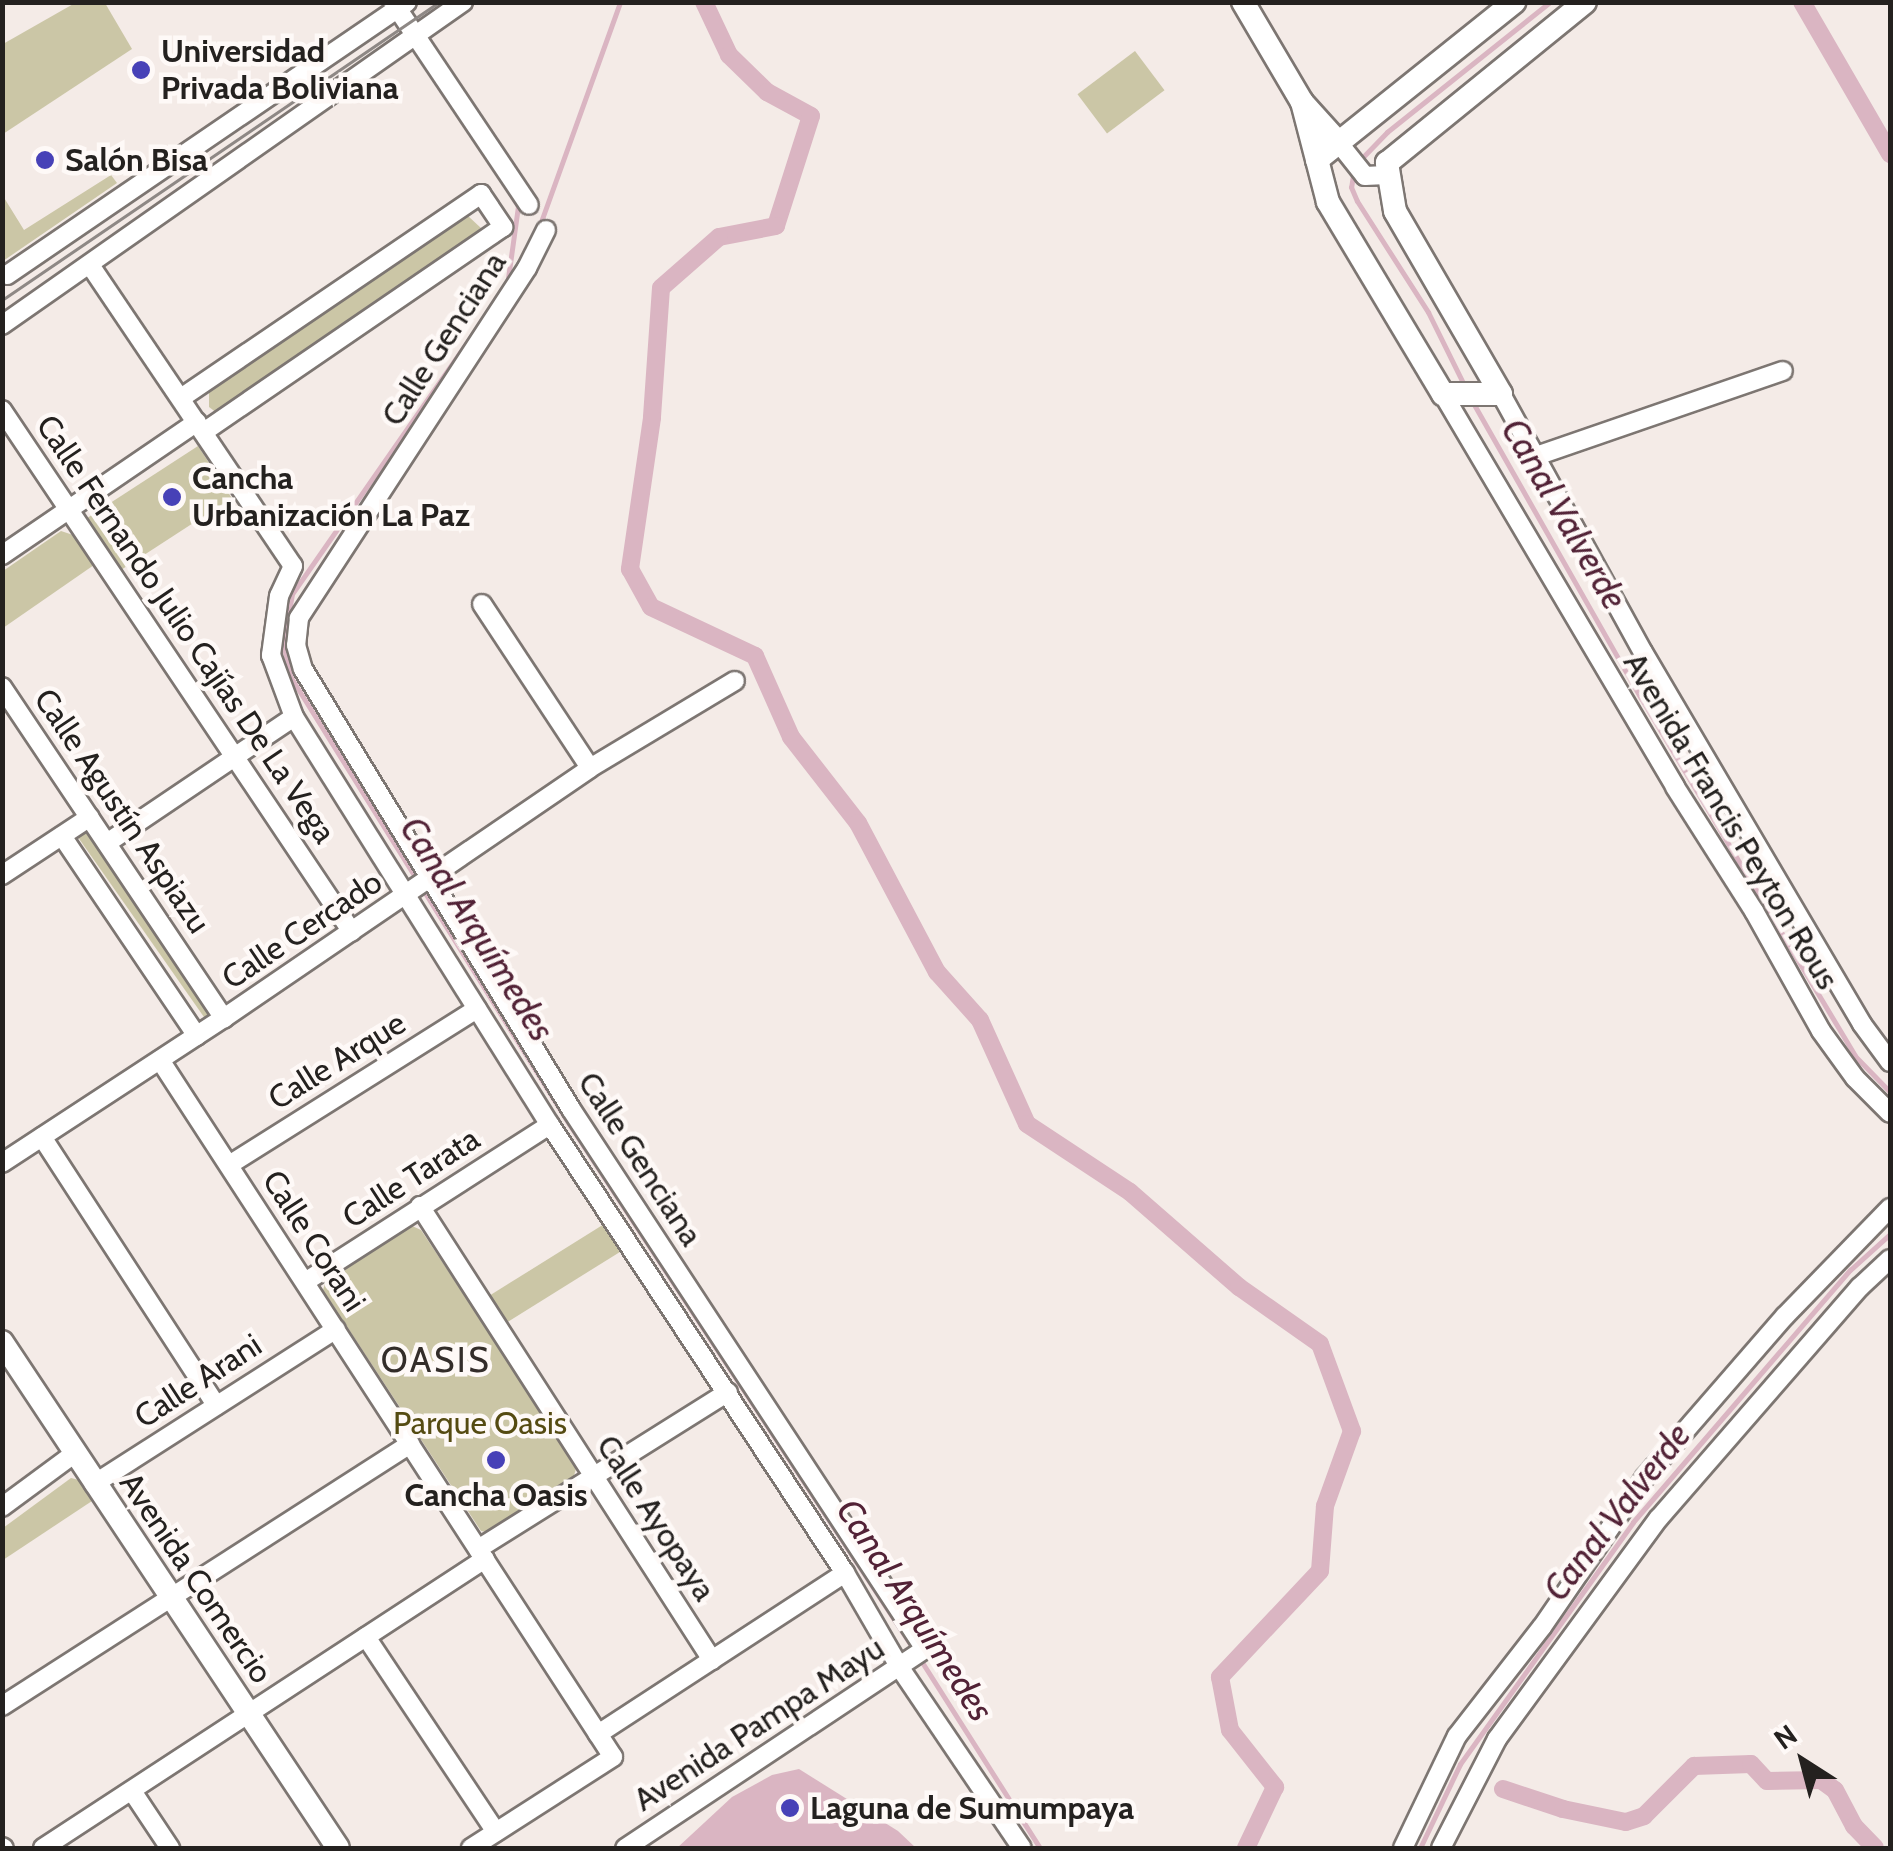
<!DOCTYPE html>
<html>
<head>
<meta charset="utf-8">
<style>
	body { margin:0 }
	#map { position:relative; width:1893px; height:1851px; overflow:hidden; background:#f4ebe7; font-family:Cabin,sans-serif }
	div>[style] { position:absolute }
	.green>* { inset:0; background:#cbc6a6; transform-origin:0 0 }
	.water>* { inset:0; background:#dab5c2 }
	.stream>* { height:5px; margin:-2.5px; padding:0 2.5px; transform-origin:2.5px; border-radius:2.5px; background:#dab5c2 }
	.canal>* { height:18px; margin:-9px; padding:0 9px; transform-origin:9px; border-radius:9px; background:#dab5c2 }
	.roads { filter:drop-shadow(2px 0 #7d7672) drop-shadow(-2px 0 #7d7672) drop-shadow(0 2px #7d7672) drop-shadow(0 -2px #7d7672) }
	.minor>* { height:18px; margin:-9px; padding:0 9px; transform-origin:9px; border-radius:9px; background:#fff }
	.tertiary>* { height:22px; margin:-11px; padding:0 11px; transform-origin:11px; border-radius:11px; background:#fff }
	.tram>* { height:2.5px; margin:-1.25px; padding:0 1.25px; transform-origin:1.25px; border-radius:1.25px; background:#8e8885 }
	.dots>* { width:28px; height:28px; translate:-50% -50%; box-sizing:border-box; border:5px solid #fef9f7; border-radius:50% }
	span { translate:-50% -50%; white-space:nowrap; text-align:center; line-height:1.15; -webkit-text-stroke:9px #fef9f7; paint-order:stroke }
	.poi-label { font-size:32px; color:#24211f; font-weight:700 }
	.left { translate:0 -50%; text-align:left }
	.street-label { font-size:32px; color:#24211f }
	.park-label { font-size:32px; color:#554b12 }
	.water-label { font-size:35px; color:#522236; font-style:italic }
	.neighbourhood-label { font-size:35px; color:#332d2a; letter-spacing:2.5px }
	.frame { position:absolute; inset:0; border:5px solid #24211f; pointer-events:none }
	.north { position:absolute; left:1753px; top:1711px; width:100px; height:100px; -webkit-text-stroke:8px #fef9f7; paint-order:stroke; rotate:324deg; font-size:28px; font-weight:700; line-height:40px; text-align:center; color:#24211f }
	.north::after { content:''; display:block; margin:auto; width:35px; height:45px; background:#24211f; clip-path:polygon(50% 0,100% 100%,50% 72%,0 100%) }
</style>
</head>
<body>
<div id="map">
	<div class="green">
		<i style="clip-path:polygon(105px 3px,132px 49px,3px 134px,3px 44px,75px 3px)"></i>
		<i style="left:1135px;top:51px;width:49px;height:72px;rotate:53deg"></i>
		<i style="clip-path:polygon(111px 175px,117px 183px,3px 261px,3px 196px,24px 230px)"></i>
		<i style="clip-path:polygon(467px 215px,482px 229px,479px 237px,217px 413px,209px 407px,209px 390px)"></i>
		<i style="left:198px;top:446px;width:62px;height:134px;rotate:57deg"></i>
		<i style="clip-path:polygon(61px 531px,73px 535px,94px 565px,3px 628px,3px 571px)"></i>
		<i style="left:84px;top:830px;width:227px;height:9px;rotate:55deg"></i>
		<i style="left:609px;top:1221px;width:32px;height:144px;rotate:58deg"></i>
		<i style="clip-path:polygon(410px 1225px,421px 1230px,577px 1465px,572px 1483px,492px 1533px,481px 1531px,323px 1290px,327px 1277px)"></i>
		<i style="clip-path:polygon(71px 1478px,79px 1480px,92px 1501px,3px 1560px,3px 1528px)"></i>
	</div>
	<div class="water">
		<i style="clip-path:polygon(799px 1769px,898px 1831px,916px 1848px,677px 1848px,732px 1797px,772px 1775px)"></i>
	</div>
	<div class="stream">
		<i style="left:1360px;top:160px;width:39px;rotate:-46deg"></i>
		<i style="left:1387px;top:132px;width:208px;rotate:-38.6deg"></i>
		<i style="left:495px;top:169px;width:44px;rotate:58.1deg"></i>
		<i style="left:518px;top:206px;width:80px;rotate:97.9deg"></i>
		<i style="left:1354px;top:169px;width:18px;rotate:99deg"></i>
		<i style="left:1351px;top:187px;width:15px;rotate:67deg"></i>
		<i style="left:1357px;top:201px;width:132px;rotate:57.4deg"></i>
		<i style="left:1428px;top:312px;width:84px;rotate:63.7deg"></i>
		<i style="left:538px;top:230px;width:242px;rotate:-70.2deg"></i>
		<i style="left:488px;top:312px;width:343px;rotate:124.8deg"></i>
		<i style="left:292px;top:594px;width:50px;rotate:100.4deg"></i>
		<i style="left:283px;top:643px;width:34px;rotate:78deg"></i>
		<i style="left:290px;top:676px;width:528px;rotate:58.09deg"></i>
		<i style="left:569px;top:1124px;width:629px;rotate:56.74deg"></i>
		<i style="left:1472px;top:401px;width:342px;rotate:60.4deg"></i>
		<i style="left:1641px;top:698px;width:417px;rotate:59.1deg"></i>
		<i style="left:1855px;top:1056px;width:50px;rotate:45.8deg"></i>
		<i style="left:920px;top:1659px;width:224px;rotate:57.6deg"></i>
		<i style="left:1420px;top:1848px;width:93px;rotate:-64.5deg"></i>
		<i style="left:1460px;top:1764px;width:297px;rotate:-54.4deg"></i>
		<i style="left:1633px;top:1522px;width:333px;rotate:-49.3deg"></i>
		<i style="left:1850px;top:1270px;width:54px;rotate:-42deg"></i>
	</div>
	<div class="canal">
		<i style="left:704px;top:2px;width:59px;rotate:64.7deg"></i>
		<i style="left:729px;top:55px;width:53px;rotate:44.2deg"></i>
		<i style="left:767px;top:92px;width:50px;rotate:28.6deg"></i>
		<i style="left:811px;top:116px;width:115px;rotate:107.7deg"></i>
		<i style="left:776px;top:226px;width:58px;rotate:169.1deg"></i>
		<i style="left:719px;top:237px;width:77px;rotate:138.7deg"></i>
		<i style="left:661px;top:288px;width:130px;rotate:94deg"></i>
		<i style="left:652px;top:418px;width:153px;rotate:98.3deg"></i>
		<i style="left:630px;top:569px;width:43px;rotate:61.1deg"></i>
		<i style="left:651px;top:607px;width:115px;rotate:25.2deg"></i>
		<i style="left:755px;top:656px;width:89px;rotate:66deg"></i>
		<i style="left:791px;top:737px;width:109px;rotate:52.1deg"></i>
		<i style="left:858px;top:823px;width:169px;rotate:62.1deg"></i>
		<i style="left:937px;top:972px;width:64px;rotate:48.1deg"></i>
		<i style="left:980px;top:1020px;width:114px;rotate:65.7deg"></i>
		<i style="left:1027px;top:1124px;width:123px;rotate:33.4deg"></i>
		<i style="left:1130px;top:1192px;width:145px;rotate:41.1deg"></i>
		<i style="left:1239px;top:1287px;width:99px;rotate:35.1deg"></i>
		<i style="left:1320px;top:1344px;width:93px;rotate:69.8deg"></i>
		<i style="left:1352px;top:1431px;width:80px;rotate:109.8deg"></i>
		<i style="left:1325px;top:1506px;width:65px;rotate:94.4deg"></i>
		<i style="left:1320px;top:1571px;width:146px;rotate:133.3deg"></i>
		<i style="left:1220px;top:1677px;width:54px;rotate:79.3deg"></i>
		<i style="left:1230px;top:1730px;width:73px;rotate:51.7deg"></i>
		<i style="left:1275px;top:1787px;width:68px;rotate:115.4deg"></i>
		<i style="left:1802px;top:2px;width:176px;rotate:59.9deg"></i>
		<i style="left:1503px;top:1789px;width:63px;rotate:18.4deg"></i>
		<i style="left:1563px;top:1809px;width:64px;rotate:11.7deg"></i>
		<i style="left:1626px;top:1822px;width:19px;rotate:-18deg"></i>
		<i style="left:1644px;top:1816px;width:71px;rotate:-45deg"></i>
		<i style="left:1694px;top:1766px;width:57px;rotate:-2deg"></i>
		<i style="left:1751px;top:1764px;width:23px;rotate:47deg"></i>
		<i style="left:1767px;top:1781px;width:54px;rotate:-1.1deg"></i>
		<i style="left:1821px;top:1780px;width:17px;rotate:36deg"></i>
		<i style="left:1835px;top:1790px;width:41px;rotate:62.2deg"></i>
		<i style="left:1854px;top:1826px;width:30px;rotate:46deg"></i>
	</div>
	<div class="roads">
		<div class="minor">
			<i style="left:393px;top:2px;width:244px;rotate:56.2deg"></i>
			<i style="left:1338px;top:142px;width:43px;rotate:51.5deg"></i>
			<i style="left:1365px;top:176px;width:21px;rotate:-3deg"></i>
			<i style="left:546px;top:230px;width:42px;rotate:116.6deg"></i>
			<i style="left:527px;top:268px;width:418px;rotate:123.1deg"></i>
			<i style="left:299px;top:618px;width:27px;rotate:96deg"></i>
			<i style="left:296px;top:645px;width:25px;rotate:74deg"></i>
			<i style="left:303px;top:669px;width:515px;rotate:58.65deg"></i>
			<i style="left:571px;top:1109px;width:646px;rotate:56.75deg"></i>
			<i style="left:925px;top:1649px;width:360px;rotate:146.4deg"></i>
			<i style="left:90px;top:265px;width:363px;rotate:56deg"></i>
			<i style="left:293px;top:566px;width:33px;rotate:115deg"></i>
			<i style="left:279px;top:596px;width:60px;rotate:97.7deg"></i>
			<i style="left:271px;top:655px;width:66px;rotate:69.6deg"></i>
			<i style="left:294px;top:717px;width:482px;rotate:57.9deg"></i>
			<i style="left:550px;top:1125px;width:536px;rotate:56.64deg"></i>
			<i style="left:845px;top:1573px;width:110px;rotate:59.9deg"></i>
			<i style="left:900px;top:1668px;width:217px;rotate:55.9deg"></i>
			<i style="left:7px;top:275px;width:484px;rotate:-34.3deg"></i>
			<i style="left:2px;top:325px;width:563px;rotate:-35.02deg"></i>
			<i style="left:1443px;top:394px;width:456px;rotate:59.4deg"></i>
			<i style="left:1675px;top:787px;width:147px;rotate:57.5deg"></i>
			<i style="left:1754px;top:911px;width:137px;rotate:60.8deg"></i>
			<i style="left:1821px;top:1031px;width:58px;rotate:54.1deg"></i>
			<i style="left:1855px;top:1078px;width:49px;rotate:45deg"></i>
			<i style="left:1501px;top:394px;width:294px;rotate:61.2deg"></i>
			<i style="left:1643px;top:652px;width:432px;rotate:59.5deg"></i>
			<i style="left:1862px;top:1024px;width:47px;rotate:53.6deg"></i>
			<i style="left:181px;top:398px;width:363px;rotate:-34.2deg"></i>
			<i style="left:481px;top:194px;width:40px;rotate:56deg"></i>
			<i style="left:503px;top:227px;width:363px;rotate:145.6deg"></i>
			<i style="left:2px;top:410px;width:628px;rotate:56.16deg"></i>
			<i style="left:1536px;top:456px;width:261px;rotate:-19deg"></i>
			<i style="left:2px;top:555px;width:236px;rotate:-34.3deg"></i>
			<i style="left:482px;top:604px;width:196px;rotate:56.6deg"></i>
			<i style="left:2px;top:687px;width:399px;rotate:56.2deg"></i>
			<i style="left:62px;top:836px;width:241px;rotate:56deg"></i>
			<i style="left:107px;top:843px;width:225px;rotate:-34deg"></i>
			<i style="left:2px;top:875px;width:105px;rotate:-33.4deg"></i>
			<i style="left:160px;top:1060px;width:831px;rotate:56.98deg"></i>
			<i style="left:613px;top:1757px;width:169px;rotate:147.3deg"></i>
			<i style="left:42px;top:1137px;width:320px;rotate:57deg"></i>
			<i style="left:2px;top:1163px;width:265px;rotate:-33.2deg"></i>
			<i style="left:224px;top:1018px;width:443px;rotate:-34.3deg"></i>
			<i style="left:590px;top:768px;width:169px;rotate:-31deg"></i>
			<i style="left:229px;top:1165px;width:293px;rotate:-32.2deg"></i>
			<i style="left:420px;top:1206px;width:540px;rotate:57.25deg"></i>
			<i style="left:305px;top:1282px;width:291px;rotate:-32.7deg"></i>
			<i style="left:94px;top:1484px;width:287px;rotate:-32.6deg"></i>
			<i style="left:2px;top:1507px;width:89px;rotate:-36.4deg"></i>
			<i style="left:478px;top:1549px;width:295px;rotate:-32.1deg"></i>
			<i style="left:366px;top:1637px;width:234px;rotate:56.3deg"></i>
			<i style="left:2px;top:1706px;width:485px;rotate:-32.7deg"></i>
			<i style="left:598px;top:1734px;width:295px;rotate:-33.1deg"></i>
			<i style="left:132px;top:1791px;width:69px;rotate:56.3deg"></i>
			<i style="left:2px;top:1847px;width:2px;rotate:27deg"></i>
			<i style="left:43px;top:1848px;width:528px;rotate:-33.18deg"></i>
			<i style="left:1403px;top:1848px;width:124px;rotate:-64.3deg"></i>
			<i style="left:1457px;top:1736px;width:138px;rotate:-52.1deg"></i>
			<i style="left:1542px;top:1627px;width:182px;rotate:-55.5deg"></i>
			<i style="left:1645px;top:1477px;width:213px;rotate:-49deg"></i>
			<i style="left:1785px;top:1316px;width:151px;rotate:-45.8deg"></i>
			<i style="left:1441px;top:1848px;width:123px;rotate:-62.8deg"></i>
			<i style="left:1497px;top:1739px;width:274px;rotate:-53.8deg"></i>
			<i style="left:1659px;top:1518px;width:306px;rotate:-49deg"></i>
			<i style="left:1860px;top:1287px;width:41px;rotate:-43deg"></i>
		</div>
		<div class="tertiary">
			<i style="left:1243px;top:2px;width:116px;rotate:59.5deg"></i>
			<i style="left:1302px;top:102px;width:54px;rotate:48deg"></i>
			<i style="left:1302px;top:102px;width:103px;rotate:75.4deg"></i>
			<i style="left:1328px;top:202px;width:224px;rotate:59.1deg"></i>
			<i style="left:1443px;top:394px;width:58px"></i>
			<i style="left:1501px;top:394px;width:211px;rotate:-120.1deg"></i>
			<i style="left:1395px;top:211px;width:49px;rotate:-99.5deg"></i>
			<i style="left:1387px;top:163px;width:255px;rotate:-39.1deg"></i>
			<i style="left:1317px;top:160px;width:253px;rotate:-38.7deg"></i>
			<i style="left:2px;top:1342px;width:607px;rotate:56.41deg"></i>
		</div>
	</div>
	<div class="tram">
		<i style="left:2px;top:300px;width:529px;rotate:-34.29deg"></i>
	</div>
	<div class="dots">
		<i style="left:141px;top:70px;background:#4741b7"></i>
		<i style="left:45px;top:160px;background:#4741b7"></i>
		<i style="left:172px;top:497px;background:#4741b7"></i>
		<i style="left:496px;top:1460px;background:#4741b7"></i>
		<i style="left:790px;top:1808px;background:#4741b7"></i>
	</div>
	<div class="poi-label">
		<span class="left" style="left:161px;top:70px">Universidad<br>Privada Boliviana</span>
		<span class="left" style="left:65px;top:160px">Salón Bisa</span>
		<span class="left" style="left:192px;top:497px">Cancha<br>Urbanización La Paz</span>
		<span style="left:496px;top:1495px">Cancha Oasis</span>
		<span class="left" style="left:810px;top:1808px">Laguna de Sumumpaya</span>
	</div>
	<div class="street-label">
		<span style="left:444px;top:339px;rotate:-57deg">Calle Genciana</span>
		<span style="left:186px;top:629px;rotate:56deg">Calle Fernando Julio Cajías De La Vega</span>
		<span style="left:122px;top:811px;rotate:56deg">Calle Agustín Aspiazu</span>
		<span style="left:1731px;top:821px;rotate:59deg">Avenida Francis Peyton Rous</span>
		<span style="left:302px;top:930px;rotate:-34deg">Calle Cercado</span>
		<span style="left:337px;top:1061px;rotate:-32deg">Calle Arque</span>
		<span style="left:640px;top:1159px;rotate:57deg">Calle Genciana</span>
		<span style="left:411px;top:1178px;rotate:-33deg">Calle Tarata</span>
		<span style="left:314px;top:1241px;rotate:57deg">Calle Corani</span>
		<span style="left:198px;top:1381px;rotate:-33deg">Calle Arani</span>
		<span style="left:656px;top:1518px;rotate:57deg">Calle Ayopaya</span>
		<span style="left:196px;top:1578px;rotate:56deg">Avenida Comercio</span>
		<span style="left:759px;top:1724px;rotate:-33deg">Avenida Pampa Mayu</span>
	</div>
	<div class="park-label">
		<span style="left:480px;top:1423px">Parque Oasis</span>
	</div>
	<div class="water-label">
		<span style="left:1564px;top:514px;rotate:60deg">Canal Valverde</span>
		<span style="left:477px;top:929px;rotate:58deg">Canal Arquímedes</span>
		<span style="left:1617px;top:1512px;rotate:-52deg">Canal Valverde</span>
		<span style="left:915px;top:1610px;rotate:57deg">Canal Arquímedes</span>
	</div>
	<div class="neighbourhood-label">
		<span style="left:436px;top:1360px">OASIS</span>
	</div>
	<div class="frame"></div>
	<div class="north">N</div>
</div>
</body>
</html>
